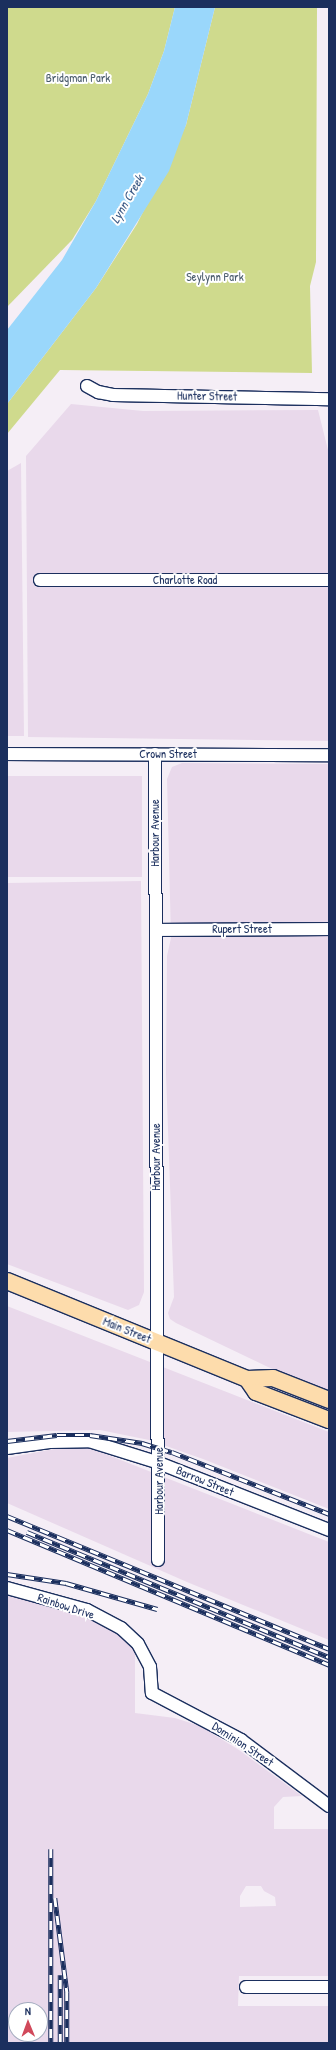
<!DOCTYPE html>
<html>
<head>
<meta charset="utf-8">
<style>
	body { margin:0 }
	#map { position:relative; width:336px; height:2050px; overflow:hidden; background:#f5eef6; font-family:"Patrick Hand",sans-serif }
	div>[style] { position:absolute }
	.built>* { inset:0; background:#e9d9eb; transform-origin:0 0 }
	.green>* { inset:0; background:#cfda8d }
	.water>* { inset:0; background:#9ad7fb }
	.roads { filter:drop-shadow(1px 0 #1b2f5e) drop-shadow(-1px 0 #1b2f5e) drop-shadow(0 1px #1b2f5e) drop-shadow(0 -1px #1b2f5e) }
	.minor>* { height:12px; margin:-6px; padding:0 6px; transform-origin:6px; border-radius:6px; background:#fff }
	.major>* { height:16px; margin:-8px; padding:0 8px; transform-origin:8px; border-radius:8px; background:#fddcac }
	.rail>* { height:4.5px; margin-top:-2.25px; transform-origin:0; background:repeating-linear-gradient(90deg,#fff 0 9px,#1b2f5e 0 18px); box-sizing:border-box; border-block:1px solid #1b2f5e }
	span { translate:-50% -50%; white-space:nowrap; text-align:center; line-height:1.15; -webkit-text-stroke:4px #fff; paint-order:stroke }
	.park-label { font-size:12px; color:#485a6a }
	.street-label { font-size:12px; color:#1b2f5e }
	.water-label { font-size:13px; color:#3b5985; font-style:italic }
	.frame { position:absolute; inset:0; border:8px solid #1b2f5e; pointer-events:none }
	.north { position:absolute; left:8px; top:2002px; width:40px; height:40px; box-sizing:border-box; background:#fff; border:1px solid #a4acbf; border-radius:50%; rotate:359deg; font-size:11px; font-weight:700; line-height:16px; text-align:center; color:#1b2f5e }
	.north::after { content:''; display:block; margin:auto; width:14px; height:18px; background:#d1495b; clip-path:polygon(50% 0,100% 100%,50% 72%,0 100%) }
</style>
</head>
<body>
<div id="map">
	<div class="built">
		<i style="clip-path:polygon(71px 404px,143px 411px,318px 410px,329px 454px,329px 741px,28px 737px,26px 456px)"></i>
		<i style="clip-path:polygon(21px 463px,24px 736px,7px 736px,7px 471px)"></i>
		<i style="clip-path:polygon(182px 763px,329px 764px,329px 1392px,268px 1367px,176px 1323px,170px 1319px,168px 1313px,174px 1297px,166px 1074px,167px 956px,171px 938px,167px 779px,172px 767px)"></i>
		<i style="left:7px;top:776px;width:135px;height:101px"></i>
		<i style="clip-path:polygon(141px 881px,144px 1292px,139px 1305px,128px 1310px,7px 1264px,7px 883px)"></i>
		<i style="clip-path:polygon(7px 1306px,329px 1432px,329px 1509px,203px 1459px,149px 1440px,100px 1430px,7px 1432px)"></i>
		<i style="clip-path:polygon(80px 1444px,329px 1542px,329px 1640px,187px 1582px,7px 1503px,7px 1458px)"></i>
		<i style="clip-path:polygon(evenodd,7px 1593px,66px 1607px,112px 1629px,132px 1645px,135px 1652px,135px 1713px,175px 1718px,200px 1726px,239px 1750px,302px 1796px,283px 1797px,274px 1807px,274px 1829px,329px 1829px,329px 1976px,239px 1976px,238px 2006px,329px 2006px,329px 2043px,7px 2043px,7px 1593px,246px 1886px,261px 1886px,264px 1891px,275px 1897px,276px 1906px,240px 1907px,240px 1896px,246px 1886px,7px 1593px,16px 2010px,40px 2010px,40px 2034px,16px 2034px,16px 2010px)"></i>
	</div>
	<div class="green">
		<i style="clip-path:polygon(7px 7px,175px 7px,164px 51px,148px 94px,96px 201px,72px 240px,7px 307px)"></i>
		<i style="clip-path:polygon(215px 7px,317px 7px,316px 262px,310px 286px,312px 373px,60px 370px,7px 434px,7px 404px,96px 288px,137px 224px,186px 125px)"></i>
	</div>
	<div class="water">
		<i style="clip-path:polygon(175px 7px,215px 7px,186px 125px,169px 171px,96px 288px,7px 404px,7px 330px,62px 260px,96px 201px,148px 94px,164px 51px)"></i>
	</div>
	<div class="roads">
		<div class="minor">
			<i style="left:87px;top:386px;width:13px;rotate:29deg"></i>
			<i style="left:98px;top:392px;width:15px;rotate:11deg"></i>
			<i style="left:113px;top:395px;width:216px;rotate:1.1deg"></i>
			<i style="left:40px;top:580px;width:289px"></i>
			<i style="left:7px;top:754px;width:322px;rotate:0.2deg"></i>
			<i style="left:155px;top:754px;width:806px;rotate:89.79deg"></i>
			<i style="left:156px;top:930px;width:173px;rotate:-0.3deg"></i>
			<i style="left:7px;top:1448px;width:43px;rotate:-7.9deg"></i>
			<i style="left:50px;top:1442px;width:39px;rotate:-1deg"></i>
			<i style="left:89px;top:1441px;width:73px;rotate:17.4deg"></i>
			<i style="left:159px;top:1463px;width:183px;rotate:21.5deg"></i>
			<i style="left:7px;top:1588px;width:83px;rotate:15.4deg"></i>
			<i style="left:87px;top:1610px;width:38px;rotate:28deg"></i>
			<i style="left:121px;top:1628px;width:23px;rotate:43deg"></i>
			<i style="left:138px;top:1644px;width:26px;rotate:62deg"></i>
			<i style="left:150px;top:1667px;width:26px;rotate:86deg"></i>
			<i style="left:152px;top:1693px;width:101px;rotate:27.8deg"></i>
			<i style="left:241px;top:1740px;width:110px;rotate:36.9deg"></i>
			<i style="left:246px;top:1987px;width:83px"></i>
		</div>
		<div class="major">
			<i style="left:7px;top:1281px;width:259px;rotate:22.2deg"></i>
			<i style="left:247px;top:1379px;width:26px;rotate:-2deg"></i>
			<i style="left:273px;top:1378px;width:60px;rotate:21.4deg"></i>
			<i style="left:247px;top:1379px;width:16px;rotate:55deg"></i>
			<i style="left:256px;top:1392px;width:78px;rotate:21deg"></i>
		</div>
	</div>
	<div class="rail">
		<i style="left:7px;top:1441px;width:50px;rotate:-6.8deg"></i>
		<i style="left:57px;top:1435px;width:33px"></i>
		<i style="left:90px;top:1435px;width:53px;rotate:8.7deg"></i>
		<i style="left:142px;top:1443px;width:31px;rotate:17deg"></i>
		<i style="left:172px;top:1452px;width:169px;rotate:21.5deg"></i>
		<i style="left:7px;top:1516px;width:348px;rotate:22.4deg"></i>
		<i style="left:7px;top:1530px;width:349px;rotate:22.7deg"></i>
		<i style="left:27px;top:1532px;width:327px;rotate:22.5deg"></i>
		<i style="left:7px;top:1574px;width:60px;rotate:8.7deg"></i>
		<i style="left:66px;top:1583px;width:95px;rotate:15.9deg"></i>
		<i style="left:51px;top:1849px;width:194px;rotate:90deg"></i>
		<i style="left:55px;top:1898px;width:95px;rotate:82.7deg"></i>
		<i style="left:67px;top:1992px;width:51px;rotate:90deg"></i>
		<i style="left:60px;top:2043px;width:68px;rotate:-90deg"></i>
	</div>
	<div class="park-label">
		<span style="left:78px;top:78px">Bridgman Park</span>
		<span style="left:215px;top:277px">Seylynn Park</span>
	</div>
	<div class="street-label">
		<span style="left:207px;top:396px;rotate:1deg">Hunter Street</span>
		<span style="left:185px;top:580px">Charlotte Road</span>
		<span style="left:168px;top:754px">Crown Street</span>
		<span style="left:155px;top:833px;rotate:-90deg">Harbour Avenue</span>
		<span style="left:242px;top:929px">Rupert Street</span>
		<span style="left:156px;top:1157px;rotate:-90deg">Harbour Avenue</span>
		<span style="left:127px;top:1330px;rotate:22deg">Main Street</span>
		<span style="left:159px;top:1481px;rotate:-90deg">Harbour Avenue</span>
		<span style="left:205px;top:1481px;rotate:22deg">Barrow Street</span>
		<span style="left:66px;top:1606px;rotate:18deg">Rainbow Drive</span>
		<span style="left:243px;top:1744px;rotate:33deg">Dominion Street</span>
	</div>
	<div class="water-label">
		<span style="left:127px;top:199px;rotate:-60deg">Lynn Creek</span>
	</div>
	<div class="frame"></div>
	<div class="north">N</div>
</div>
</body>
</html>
